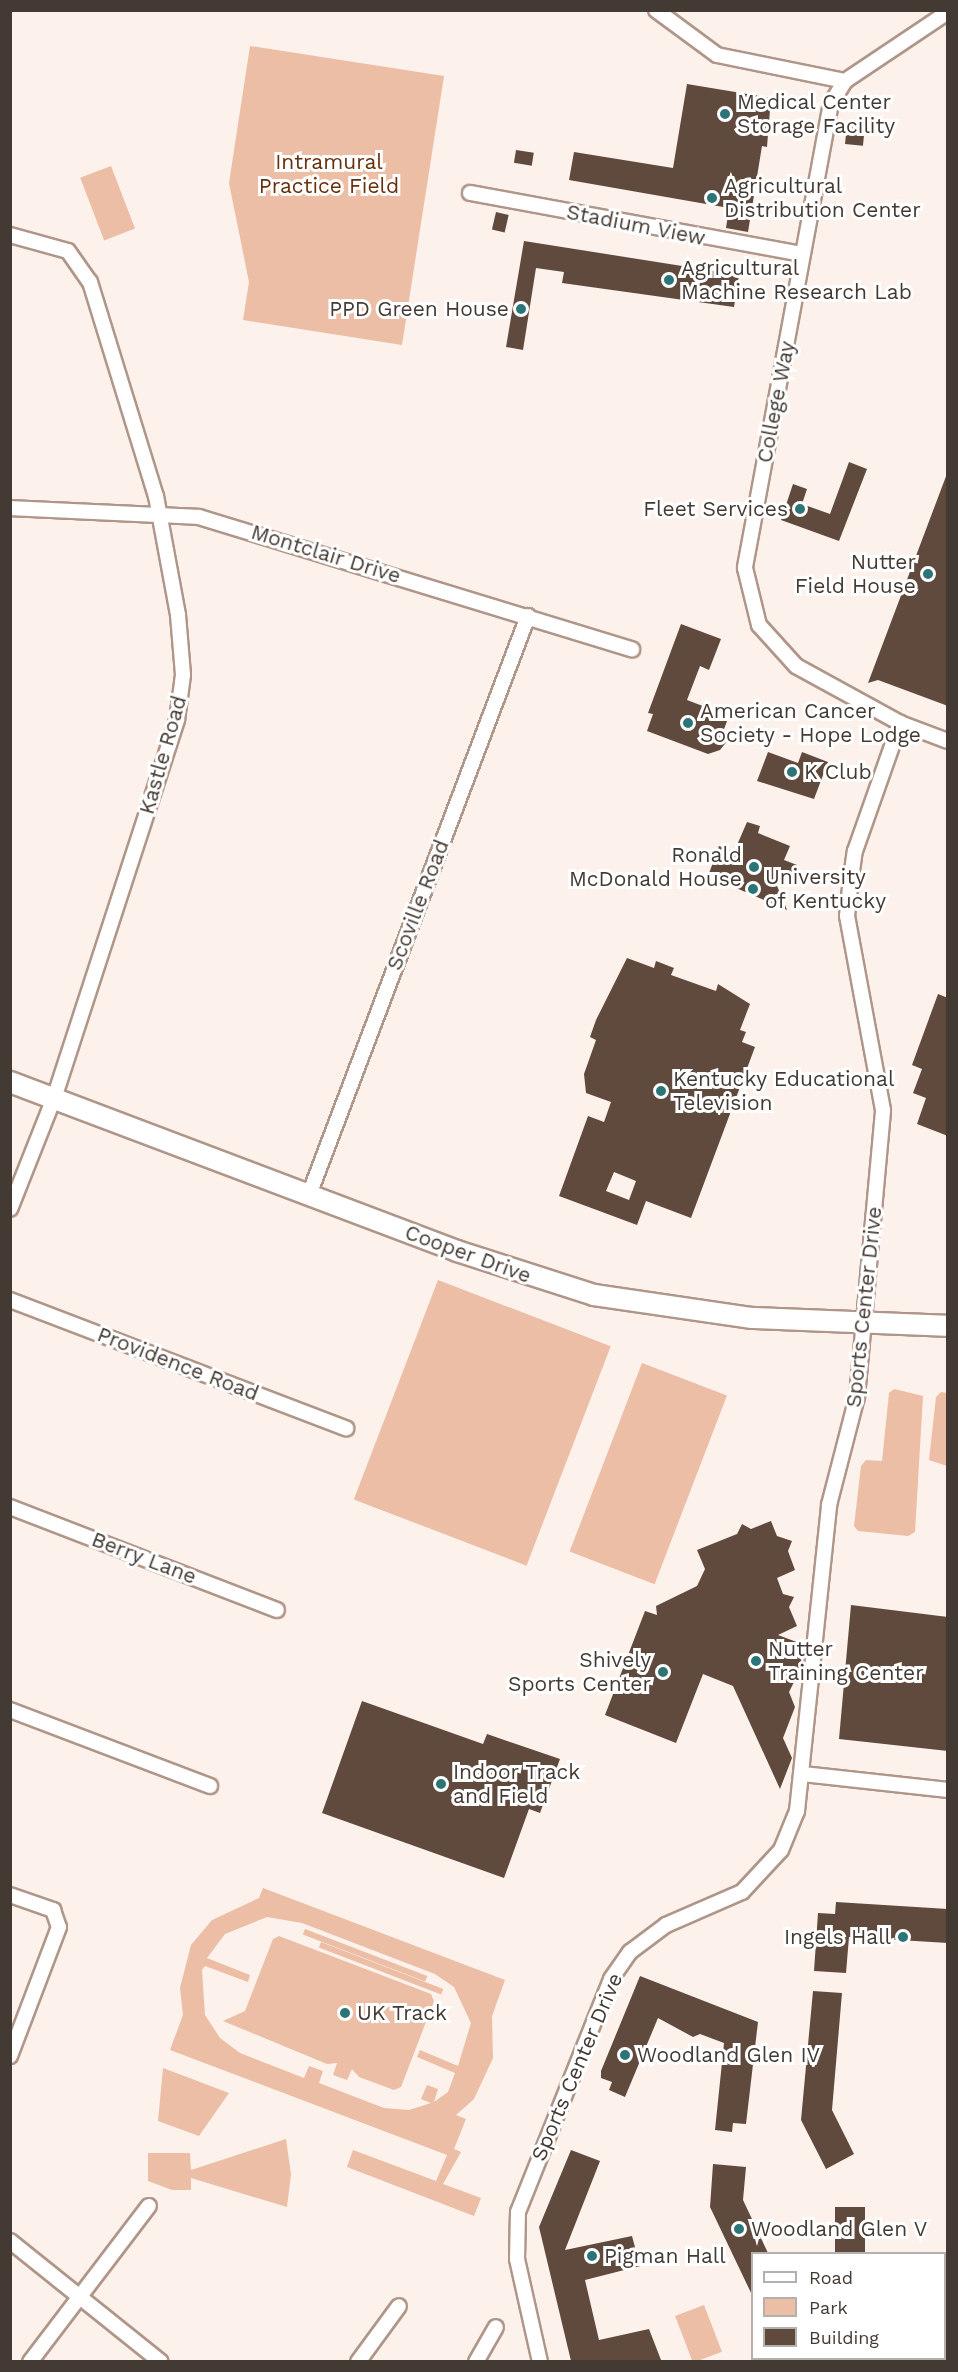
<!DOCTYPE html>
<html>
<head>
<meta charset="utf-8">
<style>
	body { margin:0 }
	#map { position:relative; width:958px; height:2372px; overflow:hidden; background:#fcf1eb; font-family:"Work Sans",sans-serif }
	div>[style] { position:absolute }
	.green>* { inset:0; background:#ecbea6; transform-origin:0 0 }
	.building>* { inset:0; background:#604a3e; transform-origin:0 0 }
	.roads { filter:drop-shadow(2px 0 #af9689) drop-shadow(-2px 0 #af9689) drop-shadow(0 2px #af9689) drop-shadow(0 -2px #af9689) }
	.street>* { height:14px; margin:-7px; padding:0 7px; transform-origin:7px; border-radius:7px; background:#fff }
	.secondary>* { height:20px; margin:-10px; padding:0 10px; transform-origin:10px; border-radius:10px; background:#fff }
	.dots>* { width:16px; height:16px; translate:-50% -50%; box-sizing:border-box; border:3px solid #fff; border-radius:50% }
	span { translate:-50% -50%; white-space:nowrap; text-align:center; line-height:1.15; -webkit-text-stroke:6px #fff; paint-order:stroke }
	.poi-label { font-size:21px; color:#443a34 }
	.left { translate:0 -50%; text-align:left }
	.right { translate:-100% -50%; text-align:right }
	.park-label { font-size:21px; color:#672f0a }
	.street-label { font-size:21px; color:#443a34 }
	.frame { position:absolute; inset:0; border:12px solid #443a34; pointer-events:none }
	.legend { position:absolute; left:751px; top:2252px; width:195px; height:108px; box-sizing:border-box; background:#fff; border:2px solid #b4b0ae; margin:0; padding:8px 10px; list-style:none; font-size:18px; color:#443a34 }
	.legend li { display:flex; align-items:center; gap:12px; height:30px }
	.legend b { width:30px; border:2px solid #b4b0ae }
</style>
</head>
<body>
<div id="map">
	<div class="green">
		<i style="clip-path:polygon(250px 46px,444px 76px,402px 345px,243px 320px,249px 282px,229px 183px)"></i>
		<i style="left:111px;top:166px;width:67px;height:33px;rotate:69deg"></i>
		<i style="left:438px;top:1280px;width:185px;height:235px;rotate:21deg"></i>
		<i style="left:642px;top:1363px;width:91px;height:202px;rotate:21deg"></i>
		<i style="clip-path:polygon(894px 1389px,923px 1396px,915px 1532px,908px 1536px,858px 1531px,854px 1526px,861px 1466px,866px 1460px,882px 1461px,889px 1393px)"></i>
		<i style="clip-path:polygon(941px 1392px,947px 1393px,947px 1466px,929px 1460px,936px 1397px)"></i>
		<i style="clip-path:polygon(evenodd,263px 1888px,505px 1980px,492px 2016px,493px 2058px,474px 2099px,456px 2115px,466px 2119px,454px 2149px,461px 2152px,443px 2184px,481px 2198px,474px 2216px,347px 2167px,353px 2150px,436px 2181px,447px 2155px,170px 2050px,183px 2015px,180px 1988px,191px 1945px,212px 1920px,259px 1898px,263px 1888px,267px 1917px,302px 1923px,435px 1974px,454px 1987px,471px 2023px,458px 2066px,420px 2050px,417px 2057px,455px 2073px,448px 2092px,434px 2102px,438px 2089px,427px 2085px,421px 2099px,431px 2103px,409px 2110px,384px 2108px,319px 2083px,323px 2071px,309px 2066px,304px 2078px,240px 2053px,220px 2038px,205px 2015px,202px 1970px,205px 1966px,248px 1982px,250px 1975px,207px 1958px,225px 1934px,267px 1917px)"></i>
		<i style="left:305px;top:1929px;width:131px;height:6px;rotate:21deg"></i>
		<i style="clip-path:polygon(279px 1936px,431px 1994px,434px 2001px,401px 2087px,394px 2090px,359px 2077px,352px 2069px,347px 2080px,333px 2075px,337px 2063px,327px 2064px,223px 2021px,245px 2011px,273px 1939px)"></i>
		<i style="left:321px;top:1942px;width:131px;height:6px;rotate:21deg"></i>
		<i style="clip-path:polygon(163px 2068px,229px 2093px,199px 2136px,158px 2121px)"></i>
		<i style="clip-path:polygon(286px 2139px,291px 2174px,287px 2207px,191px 2178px,191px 2190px,172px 2190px,148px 2181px,148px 2153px,190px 2153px,191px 2170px)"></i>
		<i style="left:704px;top:2305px;width:50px;height:31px;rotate:69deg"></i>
	</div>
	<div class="building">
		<i style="clip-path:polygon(687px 84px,771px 98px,767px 147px,762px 146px,748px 232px,726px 228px,729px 208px,569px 180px,574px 152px,673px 168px)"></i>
		<i style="left:847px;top:125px;width:18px;height:19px;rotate:6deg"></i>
		<i style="left:516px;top:150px;width:18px;height:13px;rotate:9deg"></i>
		<i style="left:496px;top:212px;width:13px;height:18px;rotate:13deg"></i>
		<i style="clip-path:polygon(524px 241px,739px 275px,734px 307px,562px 283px,564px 272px,536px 268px,523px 350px,506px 347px)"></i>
		<i style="clip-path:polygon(849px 462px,867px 469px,839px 541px,781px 520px,793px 484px,807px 489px,802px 504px,830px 514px)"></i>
		<i style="clip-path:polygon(948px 471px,948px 706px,878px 680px,868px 683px)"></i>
		<i style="clip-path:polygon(681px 624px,721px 639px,709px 670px,700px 666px,687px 700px,729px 716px,721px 737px,728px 740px,720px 750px,708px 754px,647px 731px,653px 714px,648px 713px)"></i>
		<i style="clip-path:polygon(768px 752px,798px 763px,802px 752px,828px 762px,814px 799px,757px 781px)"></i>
		<i style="clip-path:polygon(747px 822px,760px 826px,758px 833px,790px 846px,784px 860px,797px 865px,789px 887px,775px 881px,787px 910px,708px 876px,719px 846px,734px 852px)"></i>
		<i style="clip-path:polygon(evenodd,627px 958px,654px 968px,656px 961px,674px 968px,671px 975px,716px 991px,718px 984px,750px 1004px,740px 1030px,746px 1032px,742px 1042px,755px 1047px,691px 1218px,646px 1201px,637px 1225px,559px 1196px,588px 1116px,604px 1122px,611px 1102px,586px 1093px,584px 1074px,596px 1040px,590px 1037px,596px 1020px,627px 958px,614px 1172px,636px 1181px,629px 1200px,606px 1191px,614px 1172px)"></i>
		<i style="clip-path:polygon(938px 994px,948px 998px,948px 1136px,917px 1124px,926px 1098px,913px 1093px,922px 1069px,912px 1065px)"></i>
		<i style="clip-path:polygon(771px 1521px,777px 1536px,792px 1541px,788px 1551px,795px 1570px,777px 1578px,783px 1594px,794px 1597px,789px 1607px,797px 1626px,778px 1635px,802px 1644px,798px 1654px,803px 1664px,789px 1692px,795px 1707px,783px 1738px,792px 1758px,780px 1789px,733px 1686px,703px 1674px,676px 1743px,605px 1715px,645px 1611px,657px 1615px,656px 1606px,697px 1586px,705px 1569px,697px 1550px,737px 1534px,742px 1524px,751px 1529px)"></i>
		<i style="clip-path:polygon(851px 1605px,948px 1617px,948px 1751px,839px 1739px)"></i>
		<i style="clip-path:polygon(362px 1701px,483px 1744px,487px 1734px,560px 1759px,540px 1813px,529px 1809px,504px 1878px,322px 1813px)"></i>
		<i style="clip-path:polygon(836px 1902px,948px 1909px,948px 1943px,849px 1937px,846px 1973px,814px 1971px,818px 1913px,835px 1914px)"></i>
		<i style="clip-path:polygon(640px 1976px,758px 2022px,746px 2124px,733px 2123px,732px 2132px,715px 2130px,724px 2043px,700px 2034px,693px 2037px,658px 2018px,625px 2097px,609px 2090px,612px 2082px,601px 2078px,601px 2071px)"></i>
		<i style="clip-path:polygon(813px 1991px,842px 1993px,832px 2110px,854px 2154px,826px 2169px,801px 2120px)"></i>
		<i style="clip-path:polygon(571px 2150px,600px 2161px,565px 2250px,632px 2236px,640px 2266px,585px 2280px,599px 2340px,649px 2329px,661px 2360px,571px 2361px,539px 2227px)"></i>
		<i style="clip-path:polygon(713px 2164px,746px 2167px,743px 2200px,768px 2253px,753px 2253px,753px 2297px,710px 2207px)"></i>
		<i style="left:835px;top:2207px;width:30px;height:46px"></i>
	</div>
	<div class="roads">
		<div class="street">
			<i style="left:656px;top:10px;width:76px;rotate:36.4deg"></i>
			<i style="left:717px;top:55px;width:131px;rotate:11.5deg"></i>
			<i style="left:948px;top:12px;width:124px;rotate:146.2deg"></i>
			<i style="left:845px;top:81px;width:26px;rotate:122deg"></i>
			<i style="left:831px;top:103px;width:473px;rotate:100.5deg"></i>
			<i style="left:745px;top:568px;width:59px;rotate:76.2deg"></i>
			<i style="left:759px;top:625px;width:55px;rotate:47.9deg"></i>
			<i style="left:796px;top:666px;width:119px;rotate:28.7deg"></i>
			<i style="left:900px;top:723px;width:51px;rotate:20.6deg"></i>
			<i style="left:470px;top:193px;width:338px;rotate:10.4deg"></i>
			<i style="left:10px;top:235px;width:60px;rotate:15.4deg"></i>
			<i style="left:68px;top:251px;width:38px;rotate:55deg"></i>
			<i style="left:90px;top:282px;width:224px;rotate:72.9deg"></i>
			<i style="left:156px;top:496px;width:121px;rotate:79.5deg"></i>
			<i style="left:178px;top:615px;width:60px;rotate:85.2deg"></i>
			<i style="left:183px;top:675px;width:45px;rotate:97.6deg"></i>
			<i style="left:177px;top:720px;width:398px;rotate:108deg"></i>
			<i style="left:54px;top:1098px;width:119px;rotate:111.6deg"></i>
			<i style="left:10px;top:508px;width:189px;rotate:2.7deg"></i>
			<i style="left:199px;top:517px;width:453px;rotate:17deg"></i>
			<i style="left:309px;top:1195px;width:619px;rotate:-69.28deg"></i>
			<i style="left:10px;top:1300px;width:360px;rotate:20.9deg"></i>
			<i style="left:10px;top:1507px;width:286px;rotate:21.1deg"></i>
			<i style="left:10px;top:1710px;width:214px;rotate:20.8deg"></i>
			<i style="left:803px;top:1774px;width:146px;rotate:6.3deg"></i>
			<i style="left:10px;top:1895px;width:46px;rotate:19.2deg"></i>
			<i style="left:53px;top:1910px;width:18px;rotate:71deg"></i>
			<i style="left:59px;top:1927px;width:138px;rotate:110.8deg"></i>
			<i style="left:10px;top:2241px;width:193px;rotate:38.7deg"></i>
			<i style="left:30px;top:2362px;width:196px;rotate:-52.7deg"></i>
			<i style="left:358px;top:2362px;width:69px;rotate:-53.8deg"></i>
			<i style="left:476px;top:2362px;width:40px;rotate:-60.3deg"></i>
			<i style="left:540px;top:2362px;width:106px;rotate:-102.6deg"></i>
			<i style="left:517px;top:2259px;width:47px;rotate:-88.8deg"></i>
			<i style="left:518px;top:2212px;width:251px;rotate:-68.2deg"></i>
			<i style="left:611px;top:1979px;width:33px;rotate:-55deg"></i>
			<i style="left:630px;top:1952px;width:45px;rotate:-36.9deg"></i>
			<i style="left:666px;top:1925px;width:83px;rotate:-23.5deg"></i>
			<i style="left:742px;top:1892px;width:57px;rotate:-47.1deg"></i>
			<i style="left:781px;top:1850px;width:42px;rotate:-67.7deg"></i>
			<i style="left:797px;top:1811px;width:308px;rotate:-84deg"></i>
			<i style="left:829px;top:1505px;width:112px;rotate:-75.5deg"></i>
			<i style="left:857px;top:1397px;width:288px;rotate:-84.8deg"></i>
			<i style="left:883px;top:1110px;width:197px;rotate:-100.5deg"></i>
			<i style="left:847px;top:916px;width:38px;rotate:-84deg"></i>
			<i style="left:851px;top:878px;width:27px;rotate:-82deg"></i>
			<i style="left:855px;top:851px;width:136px;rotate:-70.6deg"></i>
		</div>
		<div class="secondary">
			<i style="left:10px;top:1082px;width:478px;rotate:20.7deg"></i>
			<i style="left:457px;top:1251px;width:144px;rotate:17.8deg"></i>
			<i style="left:594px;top:1295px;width:160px;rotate:8.3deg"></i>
			<i style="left:752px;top:1318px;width:196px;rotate:2.3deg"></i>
		</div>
	</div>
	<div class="dots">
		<i style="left:725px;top:114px;background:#2b7578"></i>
		<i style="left:712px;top:198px;background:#2b7578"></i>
		<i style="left:669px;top:280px;background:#2b7578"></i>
		<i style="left:521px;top:309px;background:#2b7578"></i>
		<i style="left:800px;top:509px;background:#2b7578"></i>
		<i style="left:928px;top:574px;background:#2b7578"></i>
		<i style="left:688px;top:723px;background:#2b7578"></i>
		<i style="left:792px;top:772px;background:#2b7578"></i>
		<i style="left:754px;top:867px;background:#2b7578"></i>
		<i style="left:753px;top:889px;background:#2b7578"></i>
		<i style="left:661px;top:1091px;background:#2b7578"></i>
		<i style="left:756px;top:1661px;background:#2b7578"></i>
		<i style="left:663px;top:1672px;background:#2b7578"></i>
		<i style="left:441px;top:1784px;background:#2b7578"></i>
		<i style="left:903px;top:1937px;background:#2b7578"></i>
		<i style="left:345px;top:2013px;background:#2b7578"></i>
		<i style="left:625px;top:2055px;background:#2b7578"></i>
		<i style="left:739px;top:2229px;background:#2b7578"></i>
		<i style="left:592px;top:2256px;background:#2b7578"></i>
	</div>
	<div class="poi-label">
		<span class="left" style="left:737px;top:114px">Medical Center<br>Storage Facility</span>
		<span class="left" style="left:724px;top:198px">Agricultural<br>Distribution Center</span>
		<span class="left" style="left:681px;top:280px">Agricultural<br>Machine Research Lab</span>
		<span class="right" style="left:509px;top:309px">PPD Green House</span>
		<span class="right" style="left:788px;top:509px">Fleet Services</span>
		<span class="right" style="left:916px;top:574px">Nutter<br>Field House</span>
		<span class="left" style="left:700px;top:723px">American Cancer<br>Society - Hope Lodge</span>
		<span class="left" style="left:804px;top:772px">K Club</span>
		<span class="right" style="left:742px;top:867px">Ronald<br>McDonald House</span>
		<span class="left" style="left:765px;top:889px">University<br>of Kentucky</span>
		<span class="left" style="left:673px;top:1091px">Kentucky Educational<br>Television</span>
		<span class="left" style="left:768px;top:1661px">Nutter<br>Training Center</span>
		<span class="right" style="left:651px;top:1672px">Shively<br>Sports Center</span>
		<span class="left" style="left:453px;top:1784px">Indoor Track<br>and Field</span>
		<span class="right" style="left:891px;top:1937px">Ingels Hall</span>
		<span class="left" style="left:357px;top:2013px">UK Track</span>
		<span class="left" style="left:637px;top:2055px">Woodland Glen IV</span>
		<span class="left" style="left:751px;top:2229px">Woodland Glen V</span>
		<span class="left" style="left:604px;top:2256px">Pigman Hall</span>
	</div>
	<div class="park-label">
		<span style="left:329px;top:174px">Intramural<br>Practice Field</span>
	</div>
	<div class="street-label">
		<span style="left:636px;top:225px;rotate:11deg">Stadium View</span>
		<span style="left:776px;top:402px;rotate:-79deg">College Way</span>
		<span style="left:326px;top:554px;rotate:17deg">Montclair Drive</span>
		<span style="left:163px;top:755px;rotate:-74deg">Kastle Road</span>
		<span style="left:418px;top:905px;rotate:-69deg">Scoville Road</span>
		<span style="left:468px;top:1254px;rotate:20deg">Cooper Drive</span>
		<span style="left:864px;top:1307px;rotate:-84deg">Sports Center Drive</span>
		<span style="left:178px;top:1364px;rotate:21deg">Providence Road</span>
		<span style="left:144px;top:1558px;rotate:21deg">Berry Lane</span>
		<span style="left:577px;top:2067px;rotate:-67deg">Sports Center Drive</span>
	</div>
	<div class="frame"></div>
	<ul class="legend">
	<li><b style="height:8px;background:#fff"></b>Road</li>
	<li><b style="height:16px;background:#ecbea6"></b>Park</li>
	<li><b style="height:16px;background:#604a3e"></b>Building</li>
	</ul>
</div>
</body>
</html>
